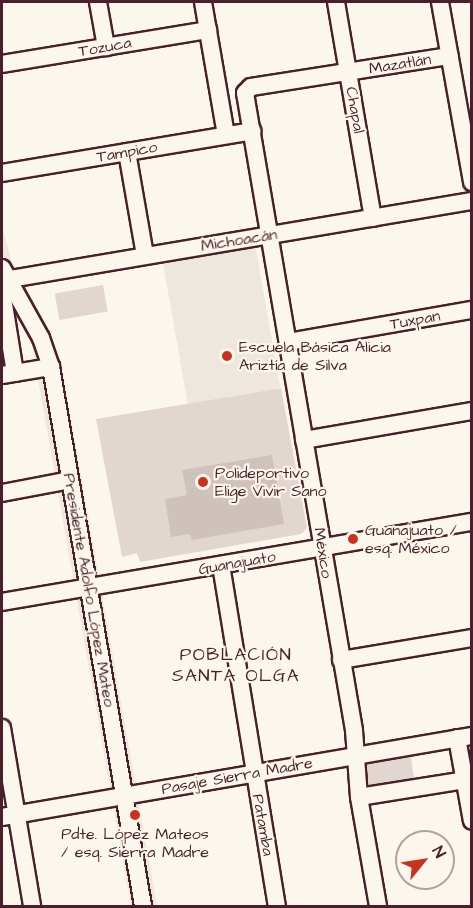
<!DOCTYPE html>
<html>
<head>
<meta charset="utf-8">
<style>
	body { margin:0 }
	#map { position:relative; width:473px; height:908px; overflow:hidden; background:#fbf7ec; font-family:"Architects Daughter",sans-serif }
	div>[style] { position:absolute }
	.built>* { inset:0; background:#eee7de; transform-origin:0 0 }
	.green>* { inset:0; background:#e2d7d0; transform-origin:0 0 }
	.building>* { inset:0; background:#cfc2bc }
	.roads { filter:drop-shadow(2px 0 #4a1f2b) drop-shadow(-2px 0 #4a1f2b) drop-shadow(0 2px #4a1f2b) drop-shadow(0 -2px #4a1f2b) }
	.minor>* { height:16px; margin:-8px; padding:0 8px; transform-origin:8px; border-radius:8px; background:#fbf7ec }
	.dots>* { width:16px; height:16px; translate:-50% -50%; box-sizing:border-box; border:3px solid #fbf7ec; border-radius:50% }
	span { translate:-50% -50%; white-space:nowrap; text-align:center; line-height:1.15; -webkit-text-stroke:4.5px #fbf7ec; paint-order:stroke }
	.street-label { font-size:16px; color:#4a1f2b }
	.poi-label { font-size:16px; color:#4a1f2b }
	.left { translate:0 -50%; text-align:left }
	.neighbourhood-label { font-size:18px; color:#4a1f2b; letter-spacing:1.5px }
	.frame { position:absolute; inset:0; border:3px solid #4a1f2b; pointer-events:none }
	.north { position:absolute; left:395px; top:830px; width:60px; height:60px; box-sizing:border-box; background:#fbf7ec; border:2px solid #b4a19f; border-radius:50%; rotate:60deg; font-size:16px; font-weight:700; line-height:24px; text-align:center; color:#4a1f2b }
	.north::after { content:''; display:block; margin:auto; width:21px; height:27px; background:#c8321e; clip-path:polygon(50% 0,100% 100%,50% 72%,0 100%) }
</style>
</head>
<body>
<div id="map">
	<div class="built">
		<i style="clip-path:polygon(2px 225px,14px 271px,61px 362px,157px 906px,131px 906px,32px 345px,9px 300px,2px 298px)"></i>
		<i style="left:255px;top:244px;width:146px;height:94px;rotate:80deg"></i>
	</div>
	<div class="green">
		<i style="left:103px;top:285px;width:27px;height:49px;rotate:80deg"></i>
		<i style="clip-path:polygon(281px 388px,307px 528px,301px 534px,140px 562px,137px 553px,122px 557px,96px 419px)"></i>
		<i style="left:410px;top:752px;width:30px;height:50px;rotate:81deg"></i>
	</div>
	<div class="building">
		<i style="clip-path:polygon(272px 455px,284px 524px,192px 540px,190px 534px,171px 537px,165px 499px,187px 495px,182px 470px)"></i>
	</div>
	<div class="roads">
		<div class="minor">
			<i style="left:98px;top:2px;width:46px;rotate:79.9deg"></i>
			<i style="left:203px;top:2px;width:135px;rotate:80.2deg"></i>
			<i style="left:336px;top:2px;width:219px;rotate:80.3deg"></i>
			<i style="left:440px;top:2px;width:183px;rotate:79.9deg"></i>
			<i style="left:2px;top:64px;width:209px;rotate:-9.4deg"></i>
			<i style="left:127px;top:152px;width:105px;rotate:80.1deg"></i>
			<i style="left:2px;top:173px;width:254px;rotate:-9.5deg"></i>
			<i style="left:2px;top:268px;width:80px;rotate:60.9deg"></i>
			<i style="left:41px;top:338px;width:31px;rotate:71deg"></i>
			<i style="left:51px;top:367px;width:547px;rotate:80.31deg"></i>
			<i style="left:288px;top:342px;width:187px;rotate:-9.9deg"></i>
			<i style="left:15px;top:373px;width:82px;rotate:-99.1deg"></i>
			<i style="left:2px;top:292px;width:8px;rotate:-67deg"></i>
			<i style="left:5px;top:285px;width:13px;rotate:-32deg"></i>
			<i style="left:16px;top:278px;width:462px;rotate:-9.6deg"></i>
			<i style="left:2px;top:375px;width:50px;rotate:-9.3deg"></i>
			<i style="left:304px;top:440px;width:170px;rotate:-9.8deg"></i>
			<i style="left:2px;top:493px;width:69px;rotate:-10.8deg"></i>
			<i style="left:221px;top:565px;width:346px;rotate:80.7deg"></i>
			<i style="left:2px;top:602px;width:477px;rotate:-9.7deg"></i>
			<i style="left:341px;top:660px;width:133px;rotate:-9.5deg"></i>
			<i style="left:2px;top:728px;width:181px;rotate:80.4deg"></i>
			<i style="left:457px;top:738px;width:84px;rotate:79.8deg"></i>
			<i style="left:359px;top:797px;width:107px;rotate:-9.1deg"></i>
			<i style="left:2px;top:817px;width:477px;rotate:-9.8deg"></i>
			<i style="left:378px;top:906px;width:111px;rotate:-99.9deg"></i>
			<i style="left:359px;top:797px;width:67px;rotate:-94.3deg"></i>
			<i style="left:354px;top:730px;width:646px;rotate:-99.71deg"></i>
			<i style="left:245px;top:93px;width:8px;rotate:-45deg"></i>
			<i style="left:251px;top:87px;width:201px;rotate:-8.9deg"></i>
		</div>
	</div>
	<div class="dots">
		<i style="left:227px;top:356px;background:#c8321e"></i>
		<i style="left:203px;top:482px;background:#c8321e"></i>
		<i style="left:353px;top:539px;background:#c8321e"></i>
		<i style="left:135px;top:815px;background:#c8321e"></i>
	</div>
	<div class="street-label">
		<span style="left:105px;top:47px;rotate:-10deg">Tozuca</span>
		<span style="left:400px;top:64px;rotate:-9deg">Mazatlán</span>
		<span style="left:355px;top:110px;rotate:80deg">Chapal</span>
		<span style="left:127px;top:152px;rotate:-10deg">Tampico</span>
		<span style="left:239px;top:240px;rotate:-9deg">Michoacán</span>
		<span style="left:415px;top:320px;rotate:-10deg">Tuxpan</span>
		<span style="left:323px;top:553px;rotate:81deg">México</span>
		<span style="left:237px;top:563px;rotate:-10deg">Guanajuato</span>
		<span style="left:89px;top:590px;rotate:80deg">Presidente Adolfo López Mateo</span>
		<span style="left:237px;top:776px;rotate:-10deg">Pasaje Sierra Madre</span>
		<span style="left:263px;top:825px;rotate:80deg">Patamba</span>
	</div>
	<div class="poi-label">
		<span class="left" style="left:239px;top:356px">Escuela Básica Alicia<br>Ariztía de Silva</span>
		<span class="left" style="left:215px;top:482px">Polideportivo<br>Elige Vivir Sano</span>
		<span class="left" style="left:365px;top:539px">Guanajuato /<br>esq. México</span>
		<span style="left:135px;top:843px">Pdte. López Mateos<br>/ esq. Sierra Madre</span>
	</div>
	<div class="neighbourhood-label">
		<span style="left:236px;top:666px">POBLACIÓN<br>SANTA OLGA</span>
	</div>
	<div class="frame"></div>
	<div class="north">N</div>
</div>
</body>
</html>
